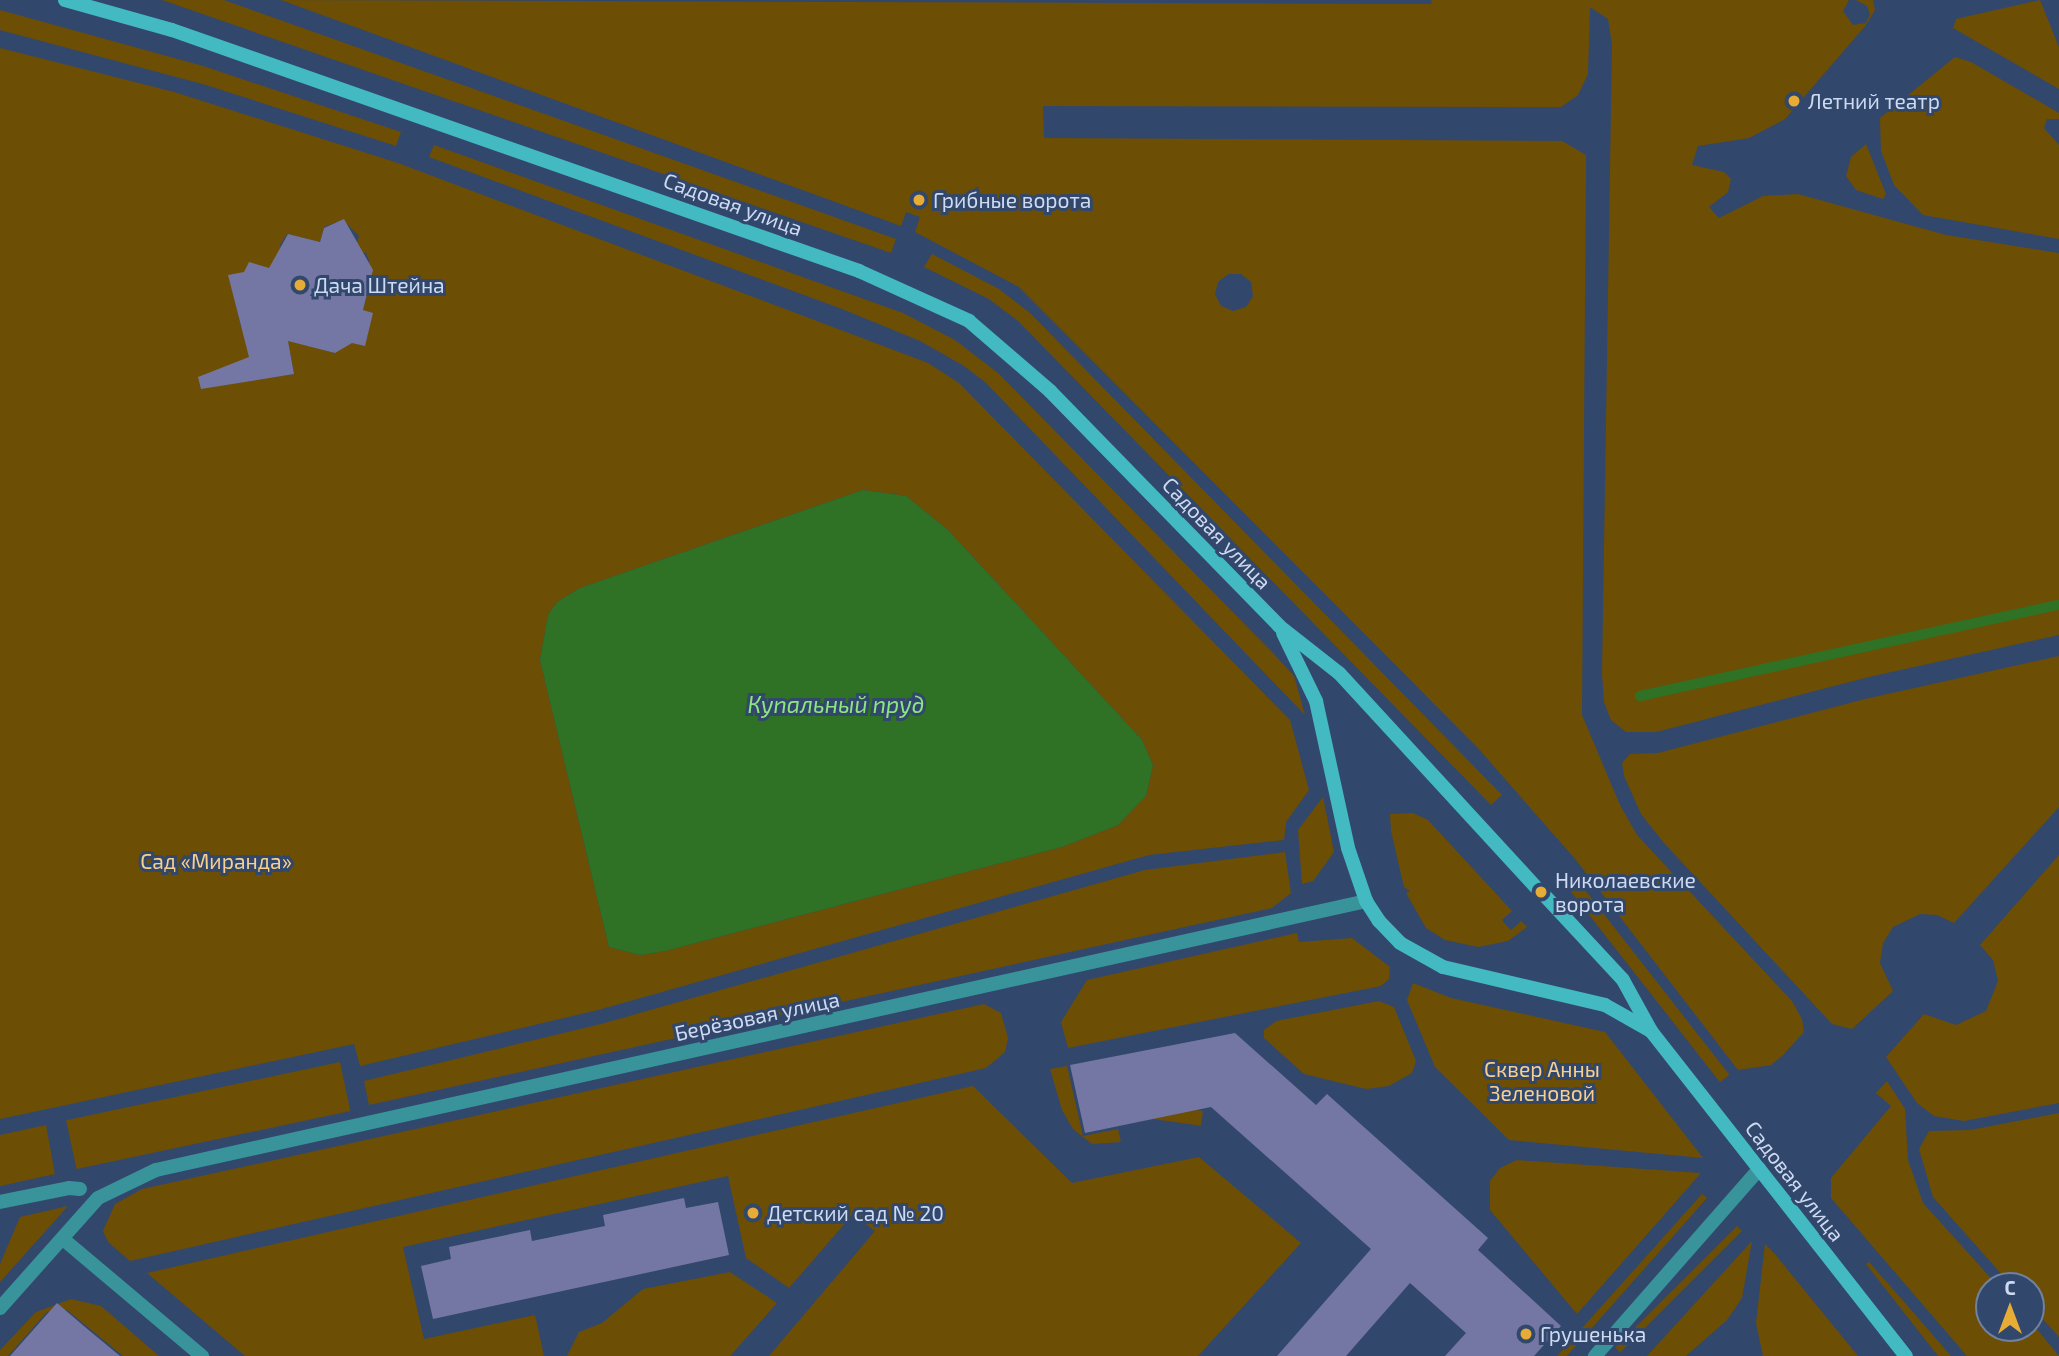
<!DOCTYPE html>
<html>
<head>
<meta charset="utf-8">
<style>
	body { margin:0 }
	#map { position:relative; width:2059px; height:1356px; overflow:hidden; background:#32476c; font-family:"Exo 2",sans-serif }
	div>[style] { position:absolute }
	.green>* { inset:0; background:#6d4e05; transform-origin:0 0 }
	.water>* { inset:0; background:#2f7225 }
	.stream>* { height:10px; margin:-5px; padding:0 5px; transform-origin:5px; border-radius:5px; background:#2f7225 }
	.building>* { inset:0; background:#7477a3 }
	.pedestrian>* { height:14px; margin:-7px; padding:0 7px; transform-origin:7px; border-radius:7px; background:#38949a }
	.minor>* { height:14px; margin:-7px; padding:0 7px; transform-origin:7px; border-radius:7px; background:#38949a }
	.tertiary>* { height:14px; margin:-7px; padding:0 7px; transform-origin:7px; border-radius:7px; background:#38949a }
	.secondary>* { height:14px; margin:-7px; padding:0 7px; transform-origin:7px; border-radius:7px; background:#43b9c1 }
	.dots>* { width:19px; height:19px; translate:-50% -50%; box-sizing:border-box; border:4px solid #32476c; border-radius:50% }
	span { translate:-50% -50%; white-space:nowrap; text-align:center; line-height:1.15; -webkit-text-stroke:6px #32476c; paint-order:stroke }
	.poi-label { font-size:21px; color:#cddaf1 }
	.left { translate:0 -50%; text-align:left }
	.street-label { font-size:21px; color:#cddaf1 }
	.park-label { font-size:21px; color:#f7d08c }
	.water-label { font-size:23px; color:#8de57f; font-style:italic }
	.north { position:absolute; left:1975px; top:1272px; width:70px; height:70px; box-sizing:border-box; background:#32476c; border:2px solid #7082a1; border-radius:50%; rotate:0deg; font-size:19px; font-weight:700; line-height:28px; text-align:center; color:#cddaf1 }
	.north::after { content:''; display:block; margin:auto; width:24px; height:32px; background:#e6ac36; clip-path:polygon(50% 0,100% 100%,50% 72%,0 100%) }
</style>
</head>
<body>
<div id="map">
	<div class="green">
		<i style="clip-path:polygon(162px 0,224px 0,896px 239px,891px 253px)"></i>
		<i style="clip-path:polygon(evenodd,281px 0,1432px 4px,1431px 0,1849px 0,1843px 11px,1853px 25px,1866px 23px,1870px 14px,1867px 6px,1856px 0,1873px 0,1875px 10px,1866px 25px,1785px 119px,1749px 138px,1698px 146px,1692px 165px,1724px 172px,1731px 179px,1728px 192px,1709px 207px,1719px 218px,1763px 196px,1798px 194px,1946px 235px,2059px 253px,2059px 635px,1869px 677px,1656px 732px,1626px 732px,1611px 720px,1604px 702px,1602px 673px,1612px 44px,1608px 19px,1590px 7px,1588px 74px,1578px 95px,1561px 107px,1043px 106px,1044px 138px,1562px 141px,1586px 155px,1582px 715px,1620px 805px,1637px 835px,1792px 1001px,1802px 1019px,1804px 1032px,1783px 1055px,1771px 1065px,1738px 1070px,1576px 860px,1477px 747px,1019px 287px,915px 232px,920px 217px,906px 212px,901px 226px,281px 0,1228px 274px,1241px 274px,1251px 282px,1253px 296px,1246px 307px,1233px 311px,1221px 306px,1215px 294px,1218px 282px,1228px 274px)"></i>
		<i style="clip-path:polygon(2040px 0,2059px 47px,2059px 89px,1953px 28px,1956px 19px)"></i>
		<i style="clip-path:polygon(0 10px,203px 66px,401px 132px,396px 146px,206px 85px,0 30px)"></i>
		<i style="clip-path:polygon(evenodd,0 48px,174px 92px,398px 163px,928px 363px,959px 383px,1290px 720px,1309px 790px,1286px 822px,1284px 840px,1149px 855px,598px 1010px,360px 1066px,354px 1044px,0 1119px,0 48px,337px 222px,346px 223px,359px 236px,355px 251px,366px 253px,369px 260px,366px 273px,372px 275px,363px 310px,372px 313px,365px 345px,345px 341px,335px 353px,323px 350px,320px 334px,266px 321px,241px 327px,229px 275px,234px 274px,238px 291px,265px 285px,270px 268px,282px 257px,280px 245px,287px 234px,320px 242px,324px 227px,337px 222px,0 48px,290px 352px,294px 374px,252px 380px,248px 357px,290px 352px,0 48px,863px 490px,906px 496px,948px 530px,1142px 740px,1153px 765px,1146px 796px,1118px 825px,1062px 847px,665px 951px,640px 955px,609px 947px,540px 660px,548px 615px,557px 602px,580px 588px,863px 490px)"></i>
		<i style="clip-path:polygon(1955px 57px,1971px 62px,2059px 113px,2059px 119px,2047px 119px,2044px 128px,2059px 145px,2059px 239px,1923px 215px,1894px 185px,1881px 151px,1880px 118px)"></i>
		<i style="clip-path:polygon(1866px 144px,1886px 194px,1883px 199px,1856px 190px,1846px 176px,1851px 157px)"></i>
		<i style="clip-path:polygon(434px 145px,903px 313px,955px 340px,998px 373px,1273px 653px,1294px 676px,1305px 715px,985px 382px,964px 366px,920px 341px,842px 309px,429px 157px)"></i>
		<i style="clip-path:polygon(932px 254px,999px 289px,1030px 313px,1502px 795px,1491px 805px,1018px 321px,989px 299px,924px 267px)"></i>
		<i style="clip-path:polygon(2059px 656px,2059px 807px,1954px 923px,1937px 915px,1920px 914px,1893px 927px,1883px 943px,1880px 963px,1893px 991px,1852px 1029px,1832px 1024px,1664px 843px,1641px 814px,1624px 776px,1622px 763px,1630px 754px,1658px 753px,1865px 699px)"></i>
		<i style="clip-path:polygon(1323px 797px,1334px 852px,1313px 881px,1302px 884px,1298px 830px)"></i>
		<i style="clip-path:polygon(1413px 813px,1428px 820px,1512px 911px,1502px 920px,1506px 925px,1511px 930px,1521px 921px,1527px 927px,1508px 941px,1478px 947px,1445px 940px,1426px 928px,1406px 893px,1410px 891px,1404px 887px,1391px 831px,1390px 814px)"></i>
		<i style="clip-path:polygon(1285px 852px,1291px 893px,1272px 908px,369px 1105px,364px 1081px,601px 1024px,1145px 870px)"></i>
		<i style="clip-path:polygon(2059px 855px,2059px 1103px,1964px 1121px,1934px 1116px,1917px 1103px,1886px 1057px,1924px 1014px,1956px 1025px,1986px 1011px,1998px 981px,1993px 960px,1980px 945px)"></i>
		<i style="left:1578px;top:881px;width:246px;height:12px;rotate:52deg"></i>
		<i style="clip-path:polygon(1297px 933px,1299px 942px,1352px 938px,1390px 967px,1389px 979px,1381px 986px,1068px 1048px,1061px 1022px,1087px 980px)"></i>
		<i style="clip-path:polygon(1413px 983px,1451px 998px,1605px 1032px,1703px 1158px,1509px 1140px,1435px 1067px,1407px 1000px)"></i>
		<i style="clip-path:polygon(1379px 1001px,1394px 1007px,1416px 1061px,1412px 1073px,1389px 1086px,1366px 1089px,1304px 1074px,1264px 1038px,1264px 1030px,1276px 1021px)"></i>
		<i style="clip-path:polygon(984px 1004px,1001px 1013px,1008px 1038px,1005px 1052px,986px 1068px,130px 1261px,108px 1242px,103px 1231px,115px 1204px,142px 1189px)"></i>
		<i style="left:340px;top:1062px;width:50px;height:280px;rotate:78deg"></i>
		<i style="clip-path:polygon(1067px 1066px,1083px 1136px,1118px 1129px,1121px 1142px,1092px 1144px,1073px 1129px,1062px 1110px,1050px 1069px)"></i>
		<i style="clip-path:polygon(1887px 1081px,1905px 1109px,1908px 1160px,1923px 1203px,1998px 1286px,1989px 1286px,1989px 1328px,2031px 1328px,2031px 1322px,2059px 1356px,1967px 1356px,1831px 1198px,1831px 1178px,1891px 1106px,1876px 1093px)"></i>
		<i style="clip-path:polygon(973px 1086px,1072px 1183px,1199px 1157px,1301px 1243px,1198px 1356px,769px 1356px,875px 1231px,853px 1214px,789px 1288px,746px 1258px,728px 1176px,403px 1247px,424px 1339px,535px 1315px,544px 1356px,245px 1356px,147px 1273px)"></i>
		<i style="left:1203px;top:1111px;width:15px;height:72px;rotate:98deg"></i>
		<i style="clip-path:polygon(2059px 1113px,2059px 1337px,2031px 1306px,2031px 1286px,2012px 1286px,1933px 1197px,1919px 1149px,1929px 1131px,1970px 1130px)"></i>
		<i style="clip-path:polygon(46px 1125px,55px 1174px,0 1186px,0 1135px)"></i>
		<i style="clip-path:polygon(1517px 1160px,1701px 1173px,1577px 1314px,1490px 1210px,1490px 1181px,1500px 1168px)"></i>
		<i style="clip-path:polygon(1702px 1194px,1707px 1198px,1567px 1356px,1557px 1356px)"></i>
		<i style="clip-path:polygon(68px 1206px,0 1282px,0 1264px,20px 1217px)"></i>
		<i style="left:1737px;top:1226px;width:7px;height:172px;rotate:45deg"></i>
		<i style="clip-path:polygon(1752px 1241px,1742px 1298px,1727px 1320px,1686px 1356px,1647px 1356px)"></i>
		<i style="clip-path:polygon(1765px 1244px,1774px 1253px,1858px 1356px,1763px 1356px,1756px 1323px)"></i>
		<i style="clip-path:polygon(1869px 1262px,1906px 1304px,1951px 1356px,1938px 1356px,1866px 1264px)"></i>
		<i style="clip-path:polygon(730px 1272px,777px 1303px,730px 1356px,567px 1356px,579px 1332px,602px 1323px,643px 1289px)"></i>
		<i style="clip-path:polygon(71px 1299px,101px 1306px,159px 1356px,123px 1356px,67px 1310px,47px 1312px,8px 1356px,0 1356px,0 1350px,36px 1312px)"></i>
	</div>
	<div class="water">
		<i style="clip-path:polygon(863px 490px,906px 496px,948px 530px,1142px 740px,1153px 765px,1146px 796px,1118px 825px,1062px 847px,665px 951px,640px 955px,609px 947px,540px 660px,548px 615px,557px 602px,580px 588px)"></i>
	</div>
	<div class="stream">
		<i style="left:1640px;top:696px;width:429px;rotate:-12.3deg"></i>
	</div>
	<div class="building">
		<i style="clip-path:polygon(344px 219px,373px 270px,363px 310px,373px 313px,365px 346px,352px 343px,335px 353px,288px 341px,294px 374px,201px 389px,198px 377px,249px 357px,228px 275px,244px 272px,249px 262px,269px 268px,288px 234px,320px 242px,324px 228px)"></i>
		<i style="clip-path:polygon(1235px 1033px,1316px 1105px,1327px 1094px,1488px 1238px,1478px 1250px,1561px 1326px,1534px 1356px,1445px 1356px,1466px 1333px,1410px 1283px,1346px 1356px,1277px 1356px,1371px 1249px,1211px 1107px,1085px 1133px,1070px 1065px)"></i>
		<i style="clip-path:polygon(684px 1198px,686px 1208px,718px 1202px,729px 1255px,433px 1319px,421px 1266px,451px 1259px,449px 1247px,530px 1230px,532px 1241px,605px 1226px,603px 1215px)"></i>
		<i style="clip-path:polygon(57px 1303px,85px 1327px,120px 1356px,10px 1356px)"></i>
	</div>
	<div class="pedestrian">
		<i style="left:0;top:1202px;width:70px;rotate:-11.5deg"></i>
		<i style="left:69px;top:1188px;width:11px;rotate:5deg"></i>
	</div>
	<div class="minor">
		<i style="left:63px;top:1239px;width:182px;rotate:40.1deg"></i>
		<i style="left:0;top:1308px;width:147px;rotate:-48.3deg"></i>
		<i style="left:98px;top:1198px;width:64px;rotate:-25.8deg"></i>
		<i style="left:156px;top:1170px;width:1240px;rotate:-12.53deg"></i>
	</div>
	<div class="tertiary">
		<i style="left:1595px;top:1356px;width:249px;rotate:-48.7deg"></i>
	</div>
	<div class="secondary">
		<i style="left:65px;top:0;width:111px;rotate:15.7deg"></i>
		<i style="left:172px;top:30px;width:728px;rotate:19.33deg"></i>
		<i style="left:859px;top:271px;width:121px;rotate:24.4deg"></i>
		<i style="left:969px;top:321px;width:107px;rotate:40.8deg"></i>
		<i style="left:1050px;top:391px;width:328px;rotate:45.7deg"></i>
		<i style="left:1279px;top:626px;width:76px;rotate:38.1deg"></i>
		<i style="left:1339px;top:673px;width:292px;rotate:47.4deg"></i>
		<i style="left:1283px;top:633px;width:76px;rotate:64.1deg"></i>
		<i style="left:1316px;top:701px;width:150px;rotate:77.7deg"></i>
		<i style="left:1348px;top:848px;width:56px;rotate:71.2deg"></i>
		<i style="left:1366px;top:901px;width:24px;rotate:57deg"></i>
		<i style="left:1379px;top:921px;width:30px;rotate:46deg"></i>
		<i style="left:1400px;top:943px;width:49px;rotate:29.2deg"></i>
		<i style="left:1443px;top:967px;width:166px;rotate:13.2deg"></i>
		<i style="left:1605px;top:1005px;width:53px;rotate:29.5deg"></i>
		<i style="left:1546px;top:897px;width:113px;rotate:47.1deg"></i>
		<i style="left:1623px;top:980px;width:58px;rotate:61.2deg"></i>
		<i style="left:1651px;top:1031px;width:413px;rotate:51.9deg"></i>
	</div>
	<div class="dots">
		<i style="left:1794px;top:101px;background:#e6ac36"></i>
		<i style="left:919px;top:200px;background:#e6ac36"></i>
		<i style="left:300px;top:285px;background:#e6ac36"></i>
		<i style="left:1541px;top:892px;background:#e6ac36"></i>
		<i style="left:753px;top:1213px;background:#e6ac36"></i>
		<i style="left:1526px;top:1334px;background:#e6ac36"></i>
	</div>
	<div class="poi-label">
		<span class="left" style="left:1808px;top:101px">Летний театр</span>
		<span class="left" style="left:933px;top:200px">Грибные ворота</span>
		<span class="left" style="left:314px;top:285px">Дача Штейна</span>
		<span class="left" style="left:1555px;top:892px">Николаевские<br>ворота</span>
		<span class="left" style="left:767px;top:1213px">Детский сад № 20</span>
		<span class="left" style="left:1540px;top:1334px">Грушенька</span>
	</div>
	<div class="street-label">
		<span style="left:733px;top:204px;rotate:20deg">Садовая улица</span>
		<span style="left:1217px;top:533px;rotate:46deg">Садовая улица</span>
		<span style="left:757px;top:1016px;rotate:-12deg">Берёзовая улица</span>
		<span style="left:1795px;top:1181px;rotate:52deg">Садовая улица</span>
	</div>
	<div class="park-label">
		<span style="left:216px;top:861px">Сад «Миранда»</span>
		<span style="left:1542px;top:1081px">Сквер Анны<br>Зеленовой</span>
	</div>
	<div class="water-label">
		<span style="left:836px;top:704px">Купальный пруд</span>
	</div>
	<div class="north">С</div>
</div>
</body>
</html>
